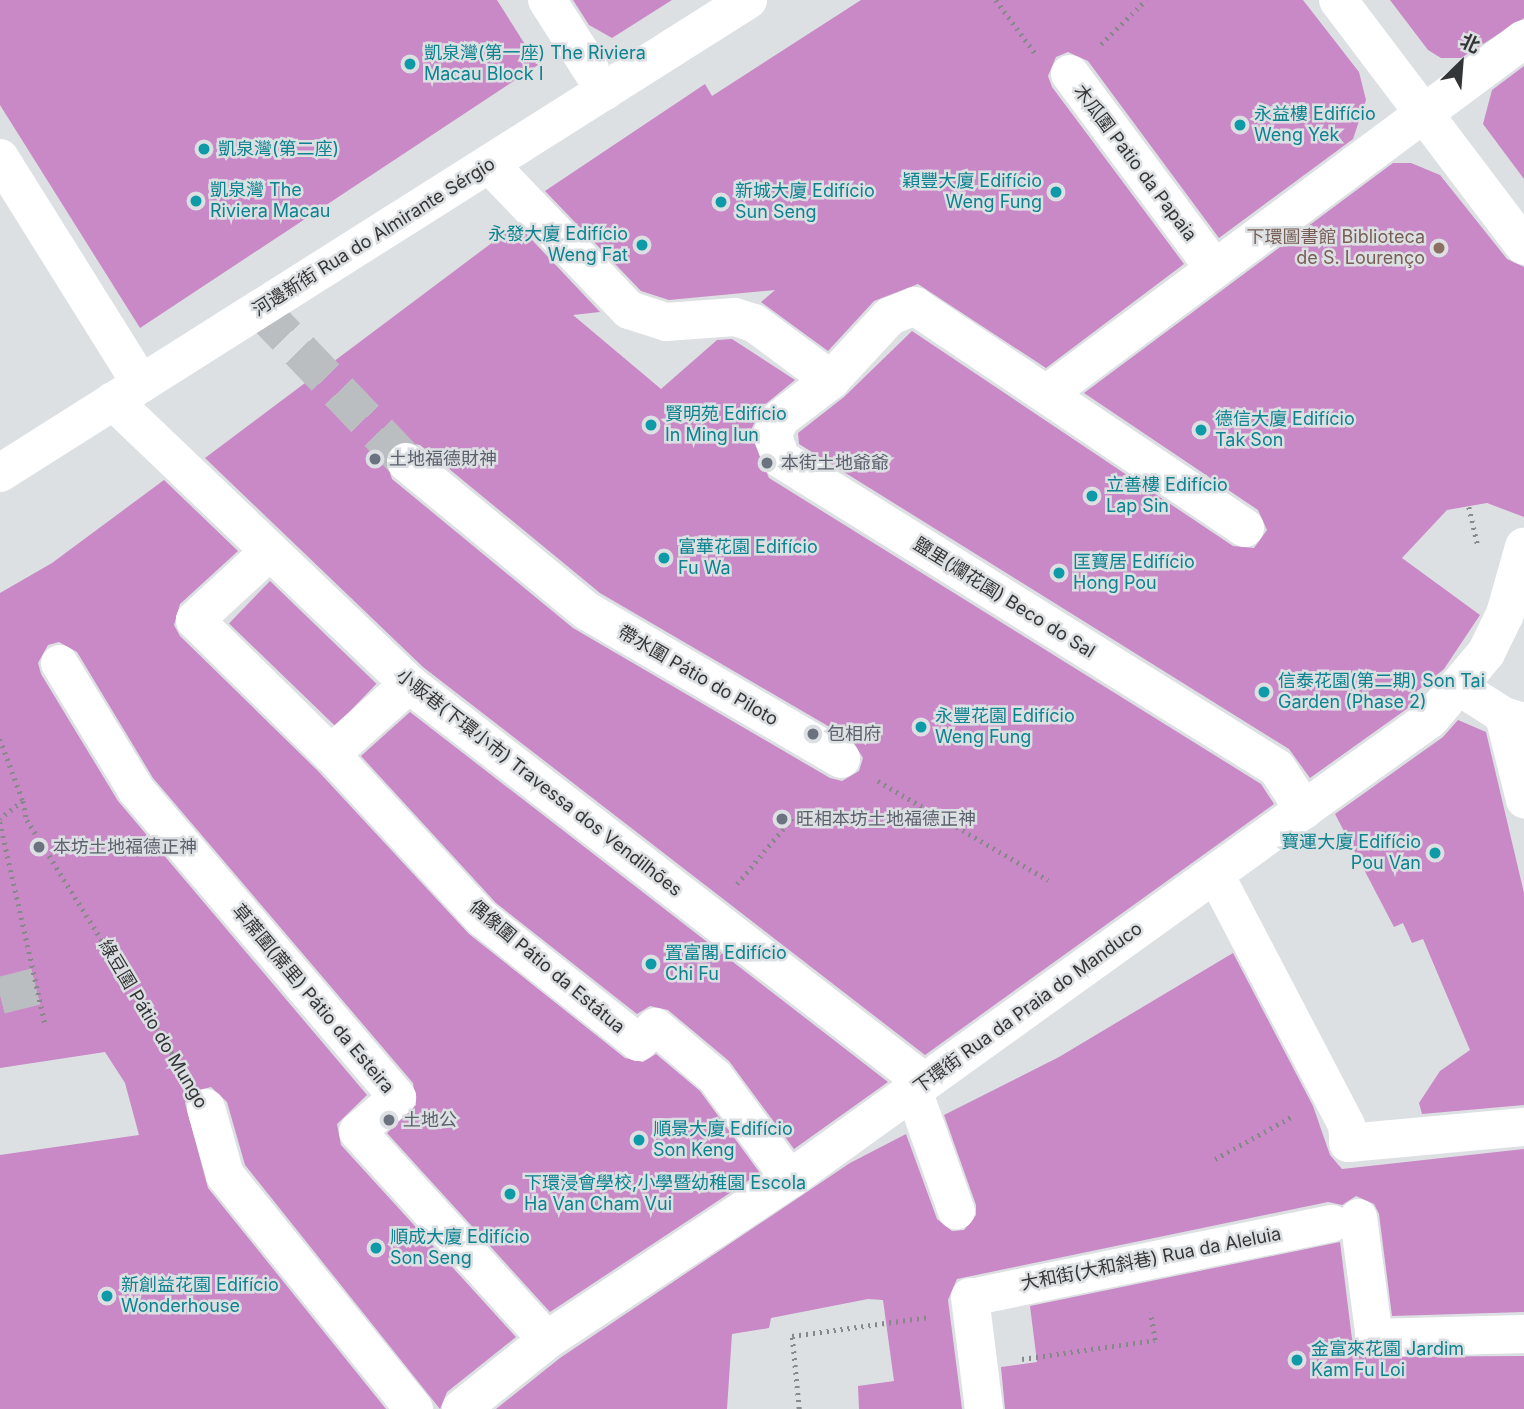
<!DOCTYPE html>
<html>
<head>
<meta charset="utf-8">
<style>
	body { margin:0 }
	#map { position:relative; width:1524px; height:1409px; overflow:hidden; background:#dde0e3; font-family:Inter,"Noto Sans SC",sans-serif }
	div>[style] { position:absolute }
	.building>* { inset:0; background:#c988c6; transform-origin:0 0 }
	.pedestrian-tunnel>* { height:37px; margin-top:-18.5px; transform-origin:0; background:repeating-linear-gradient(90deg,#bbbec0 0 37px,transparent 0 55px) }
	.minor-tunnel>* { height:38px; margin-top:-19px; transform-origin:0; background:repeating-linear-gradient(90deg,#bbbec0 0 38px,transparent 0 57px) }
	.path>* { height:4.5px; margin-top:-2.25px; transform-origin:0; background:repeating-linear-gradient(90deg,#86888a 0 2px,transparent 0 7px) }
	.pedestrian>* { height:37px; margin:-18.5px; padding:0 18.5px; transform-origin:18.5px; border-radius:18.5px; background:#fff }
	.minor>* { height:38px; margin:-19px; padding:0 19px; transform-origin:19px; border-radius:19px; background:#fff }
	.tertiary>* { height:38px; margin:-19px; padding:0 19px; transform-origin:19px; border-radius:19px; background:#fff }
	.primary>* { height:38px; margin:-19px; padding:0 19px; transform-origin:19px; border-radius:19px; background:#fff }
	.dots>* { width:19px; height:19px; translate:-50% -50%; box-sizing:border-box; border:4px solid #dde0e3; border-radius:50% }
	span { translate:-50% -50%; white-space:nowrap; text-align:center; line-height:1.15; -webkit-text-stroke:5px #dde0e3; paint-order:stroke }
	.culture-label { font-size:18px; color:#0d838f }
	.left { translate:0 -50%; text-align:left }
	.right { translate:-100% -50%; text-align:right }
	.street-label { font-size:18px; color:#343536 }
	.education-label { font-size:18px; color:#785e54 }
	.worship-label { font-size:18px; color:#5b616d }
	.north { position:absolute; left:1426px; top:28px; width:70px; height:70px; -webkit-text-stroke:5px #dde0e3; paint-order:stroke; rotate:25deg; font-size:19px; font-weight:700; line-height:28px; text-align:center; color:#343536 }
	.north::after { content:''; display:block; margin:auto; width:24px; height:32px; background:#343536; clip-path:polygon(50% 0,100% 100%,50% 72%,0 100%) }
</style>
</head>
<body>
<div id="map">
	<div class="building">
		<i style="clip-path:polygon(0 0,497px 0,538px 65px,140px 328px,0 105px)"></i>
		<i style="clip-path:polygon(573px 0,672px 0,612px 38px,589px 25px)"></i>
		<i style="clip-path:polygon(861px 0,1303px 0,1359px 72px,1366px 100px,1353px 139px,1219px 238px,1088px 61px,1068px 52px,1056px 57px,1048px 76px,1052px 87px,1184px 264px,1046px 368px,918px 284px,874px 301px,828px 351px,761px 302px,775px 290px,669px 300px,641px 291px,545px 191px,705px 84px,712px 96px)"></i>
		<i style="clip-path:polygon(1390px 0,1524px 0,1524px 18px,1461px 58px,1441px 58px,1428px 50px)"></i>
		<i style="clip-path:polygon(1524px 66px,1524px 179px,1483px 124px,1492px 90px)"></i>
		<i style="clip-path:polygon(1393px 163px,1411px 163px,1440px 175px,1507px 259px,1524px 267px,1524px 517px,1487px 503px,1447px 510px,1402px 558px,1480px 615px,1444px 669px,1410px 697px,1415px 703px,1310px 778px,1289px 749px,799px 444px,798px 433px,844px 397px,912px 331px,1233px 546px,1254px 548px,1267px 530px,1258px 510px,1084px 393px)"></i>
		<i style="clip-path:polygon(evenodd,517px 224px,600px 312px,573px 315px,661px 389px,717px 340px,732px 339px,795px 380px,762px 407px,750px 432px,769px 478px,1261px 784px,1274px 804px,925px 1055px,423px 667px,205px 458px,517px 224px,399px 441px,420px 445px,600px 593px,852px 740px,863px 758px,859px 771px,842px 781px,830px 778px,573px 628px,392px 479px,385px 458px,399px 441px)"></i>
		<i style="clip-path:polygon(164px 480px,238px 551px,180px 604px,174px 625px,180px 636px,318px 771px,469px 934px,625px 1058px,643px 1062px,656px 1054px,700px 1091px,760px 1173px,550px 1312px,387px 1133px,416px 1105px,413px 1083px,153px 778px,77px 652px,59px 642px,48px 645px,38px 663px,41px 674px,118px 801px,367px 1095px,337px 1124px,341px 1145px,516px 1337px,447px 1392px,440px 1409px,245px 1165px,227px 1102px,211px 1087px,191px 1092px,185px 1103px,208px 1188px,386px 1409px,0 1409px,0 1155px,139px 1135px,125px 1083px,105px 1052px,0 1068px,0 593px,52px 563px)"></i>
		<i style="left:270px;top:581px;width:148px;height:59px;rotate:44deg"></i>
		<i style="clip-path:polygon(410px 712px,888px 1082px,794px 1149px,729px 1061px,668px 1010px,650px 1006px,637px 1014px,496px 903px,361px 756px)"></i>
		<i style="clip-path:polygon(1458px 720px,1486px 732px,1524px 893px,1524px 1105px,1422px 1114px,1419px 1103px,1440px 1071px,1470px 1050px,1423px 939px,1412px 943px,1403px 923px,1394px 927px,1335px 814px,1443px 737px)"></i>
		<i style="clip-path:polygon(1233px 953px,1313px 1106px,1330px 1155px,1342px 1169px,1524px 1149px,1524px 1312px,1392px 1316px,1379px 1214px,1374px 1204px,1356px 1196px,1342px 1205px,1328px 1202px,957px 1279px,948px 1300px,962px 1409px,859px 1409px,858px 1386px,894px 1381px,883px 1300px,868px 1299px,771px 1318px,769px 1328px,732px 1334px,727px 1409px,496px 1409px,560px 1358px,850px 1163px,906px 1134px,937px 1219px,952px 1231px,964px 1230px,976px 1215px,976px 1205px,944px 1115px,1059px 1057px)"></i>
		<i style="clip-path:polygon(1340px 1242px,1352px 1339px,1363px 1357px,1524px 1356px,1524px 1409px,1005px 1409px,1001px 1367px,1037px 1362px,1030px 1306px)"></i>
	</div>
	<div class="pedestrian-tunnel">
		<i style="left:0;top:995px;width:37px;rotate:-14deg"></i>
	</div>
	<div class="minor-tunnel">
		<i style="left:260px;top:309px;width:211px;rotate:46.3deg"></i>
	</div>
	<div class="path">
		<i style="left:996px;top:0;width:66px;rotate:53.7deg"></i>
		<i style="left:1101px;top:44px;width:63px;rotate:-44.4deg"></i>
		<i style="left:1469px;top:507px;width:40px;rotate:77deg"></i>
		<i style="left:0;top:739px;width:66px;rotate:69.6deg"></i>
		<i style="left:23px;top:801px;width:29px;rotate:142deg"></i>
		<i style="left:878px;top:781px;width:197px;rotate:30.2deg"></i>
		<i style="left:23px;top:801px;width:19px;rotate:78deg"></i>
		<i style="left:27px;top:820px;width:296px;rotate:58.1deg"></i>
		<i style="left:0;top:822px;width:206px;rotate:77.4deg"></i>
		<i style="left:737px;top:884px;width:86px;rotate:-50.2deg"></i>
		<i style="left:1215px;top:1159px;width:89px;rotate:-28.9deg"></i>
		<i style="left:1022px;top:1359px;width:134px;rotate:-8.1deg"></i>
		<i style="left:1155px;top:1340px;width:28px;rotate:-100deg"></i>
		<i style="left:799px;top:1409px;width:73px;rotate:-95.5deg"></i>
		<i style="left:792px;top:1336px;width:138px;rotate:-7.9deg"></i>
	</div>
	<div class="pedestrian">
		<i style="left:59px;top:663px;width:149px;rotate:58.8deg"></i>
		<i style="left:136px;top:790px;width:403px;rotate:49.6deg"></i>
		<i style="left:397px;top:1097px;width:52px;rotate:139.6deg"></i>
		<i style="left:357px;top:1131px;width:282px;rotate:47.7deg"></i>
		<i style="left:1461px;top:688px;width:50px;rotate:32.7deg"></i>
		<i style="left:1503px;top:715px;width:22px;rotate:16deg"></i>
		<i style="left:1503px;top:715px;width:87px;rotate:76deg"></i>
		<i style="left:331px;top:754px;width:223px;rotate:47.4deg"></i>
		<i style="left:482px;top:918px;width:199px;rotate:38.5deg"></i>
		<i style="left:638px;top:1042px;width:23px;rotate:-43deg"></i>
		<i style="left:655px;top:1026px;width:79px;rotate:40.4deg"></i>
		<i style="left:715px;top:1077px;width:127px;rotate:53.7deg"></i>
		<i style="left:1215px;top:874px;width:283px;rotate:62.4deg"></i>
		<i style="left:1346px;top:1125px;width:18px;rotate:84deg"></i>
		<i style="left:913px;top:1090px;width:128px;rotate:70.4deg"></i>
		<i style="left:1358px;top:1217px;width:122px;rotate:82.5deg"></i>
		<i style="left:970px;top:1297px;width:369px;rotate:-11.6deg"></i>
	</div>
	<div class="minor">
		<i style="left:547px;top:0;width:108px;rotate:57.5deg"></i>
		<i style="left:1070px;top:74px;width:243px;rotate:53.4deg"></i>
		<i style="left:0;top:158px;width:266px;rotate:58deg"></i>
		<i style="left:489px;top:164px;width:202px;rotate:46.2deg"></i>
		<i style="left:629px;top:310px;width:39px;rotate:18deg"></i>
		<i style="left:666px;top:322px;width:69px;rotate:-4.1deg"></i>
		<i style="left:735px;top:317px;width:20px;rotate:18deg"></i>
		<i style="left:754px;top:323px;width:96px;rotate:36.5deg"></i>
		<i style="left:1048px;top:393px;width:593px;rotate:-36.64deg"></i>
		<i style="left:113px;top:401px;width:410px;rotate:43.7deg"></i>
		<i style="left:409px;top:684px;width:651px;rotate:37.7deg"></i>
		<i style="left:406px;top:462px;width:234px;rotate:39.5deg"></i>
		<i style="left:587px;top:611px;width:294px;rotate:30.2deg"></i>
		<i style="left:1245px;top:528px;width:398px;rotate:-146.1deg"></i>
		<i style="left:915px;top:306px;width:27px;rotate:158deg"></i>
		<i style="left:890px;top:316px;width:87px;rotate:132.7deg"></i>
		<i style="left:831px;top:380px;width:63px;rotate:142.8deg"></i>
		<i style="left:781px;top:418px;width:18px;rotate:119deg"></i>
		<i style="left:772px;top:434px;width:27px;rotate:70deg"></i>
		<i style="left:781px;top:459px;width:584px;rotate:31.92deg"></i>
		<i style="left:1277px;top:768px;width:50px;rotate:57.3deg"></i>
		<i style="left:270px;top:551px;width:102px;rotate:137.4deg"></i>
		<i style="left:195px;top:620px;width:191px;rotate:44.6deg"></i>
		<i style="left:331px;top:754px;width:105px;rotate:-41.9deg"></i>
		<i style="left:206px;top:1108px;width:70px;rotate:74.2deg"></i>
		<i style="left:225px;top:1175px;width:301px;rotate:51.1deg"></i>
		<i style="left:1348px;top:1143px;width:177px;rotate:-5.2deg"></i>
		<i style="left:970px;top:1297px;width:113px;rotate:82.9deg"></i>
		<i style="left:1374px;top:1338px;width:150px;rotate:-1.5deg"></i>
	</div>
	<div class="tertiary">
		<i style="left:1338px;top:0;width:308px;rotate:52.9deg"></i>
		<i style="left:461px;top:1409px;width:110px;rotate:-38.7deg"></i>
		<i style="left:547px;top:1340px;width:291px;rotate:-33.5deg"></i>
		<i style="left:790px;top:1179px;width:788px;rotate:-35.71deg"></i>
		<i style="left:1430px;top:719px;width:87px;rotate:-49.7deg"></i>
		<i style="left:1486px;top:653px;width:43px;rotate:-64deg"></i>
		<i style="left:1505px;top:614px;width:70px;rotate:-74.2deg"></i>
	</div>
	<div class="primary">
		<i style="left:0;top:473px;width:885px;rotate:-32.31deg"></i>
	</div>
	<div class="dots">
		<i style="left:410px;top:64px;background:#0f9aa8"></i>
		<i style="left:1240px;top:125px;background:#0f9aa8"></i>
		<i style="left:204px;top:149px;background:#0f9aa8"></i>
		<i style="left:1056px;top:192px;background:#0f9aa8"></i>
		<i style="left:196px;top:201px;background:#0f9aa8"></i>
		<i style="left:721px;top:202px;background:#0f9aa8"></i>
		<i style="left:642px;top:245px;background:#0f9aa8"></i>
		<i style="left:1439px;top:248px;background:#8d6e63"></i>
		<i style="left:651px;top:425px;background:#0f9aa8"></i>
		<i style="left:1201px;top:430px;background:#0f9aa8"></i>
		<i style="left:375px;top:459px;background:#6b7280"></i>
		<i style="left:767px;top:463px;background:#6b7280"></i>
		<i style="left:1092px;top:496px;background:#0f9aa8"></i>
		<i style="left:664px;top:558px;background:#0f9aa8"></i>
		<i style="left:1059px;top:573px;background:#0f9aa8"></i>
		<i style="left:1264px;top:692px;background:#0f9aa8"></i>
		<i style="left:921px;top:727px;background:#0f9aa8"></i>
		<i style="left:813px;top:734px;background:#6b7280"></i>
		<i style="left:782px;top:819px;background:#6b7280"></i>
		<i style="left:39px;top:847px;background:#6b7280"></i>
		<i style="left:1435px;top:853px;background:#0f9aa8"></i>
		<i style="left:651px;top:964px;background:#0f9aa8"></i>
		<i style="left:389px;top:1120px;background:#6b7280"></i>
		<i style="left:639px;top:1140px;background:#0f9aa8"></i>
		<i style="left:510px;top:1194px;background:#0f9aa8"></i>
		<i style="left:376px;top:1248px;background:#0f9aa8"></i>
		<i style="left:107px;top:1296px;background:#0f9aa8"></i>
		<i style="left:1297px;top:1360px;background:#0f9aa8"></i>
	</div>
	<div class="culture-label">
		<span class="left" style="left:424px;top:64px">凱泉灣(第一座) The Riviera<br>Macau Block I</span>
		<span class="left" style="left:1254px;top:125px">永益樓 Edifício<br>Weng Yek</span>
		<span class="left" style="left:218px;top:149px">凱泉灣(第二座)</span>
		<span class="right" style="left:1042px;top:192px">穎豐大廈 Edifício<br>Weng Fung</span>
		<span class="left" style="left:210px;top:201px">凱泉灣 The<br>Riviera Macau</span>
		<span class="left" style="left:735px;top:202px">新城大廈 Edifício<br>Sun Seng</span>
		<span class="right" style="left:628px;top:245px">永發大廈 Edifício<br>Weng Fat</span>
		<span class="left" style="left:665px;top:425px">賢明苑 Edifício<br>In Ming Iun</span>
		<span class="left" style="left:1215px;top:430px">德信大廈 Edifício<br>Tak Son</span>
		<span class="left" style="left:1106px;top:496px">立善樓 Edifício<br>Lap Sin</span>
		<span class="left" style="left:678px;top:558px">富華花園 Edifício<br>Fu Wa</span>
		<span class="left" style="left:1073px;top:573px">匡寶居 Edifício<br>Hong Pou</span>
		<span class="left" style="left:1278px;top:692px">信泰花園(第二期) Son Tai<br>Garden (Phase 2)</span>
		<span class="left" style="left:935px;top:727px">永豐花園 Edifício<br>Weng Fung</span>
		<span class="right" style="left:1421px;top:853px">寶運大廈 Edifício<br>Pou Van</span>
		<span class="left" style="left:665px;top:964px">置富閣 Edifício<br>Chi Fu</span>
		<span class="left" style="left:653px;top:1140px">順景大廈 Edifício<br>Son Keng</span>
		<span class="left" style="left:524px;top:1194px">下環浸會學校,小學暨幼稚園 Escola<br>Ha Van Cham Vui</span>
		<span class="left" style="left:390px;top:1248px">順成大廈 Edifício<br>Son Seng</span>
		<span class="left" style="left:121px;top:1296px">新創益花園 Edifício<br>Wonderhouse</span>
		<span class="left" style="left:1311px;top:1360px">金富來花園 Jardim<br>Kam Fu Loi</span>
	</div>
	<div class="street-label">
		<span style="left:1135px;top:163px;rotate:53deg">木瓜圍 Patio da Papaia</span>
		<span style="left:374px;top:237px;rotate:-32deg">河邊新街 Rua do Almirante Sérgio</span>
		<span style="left:1004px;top:598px;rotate:32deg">鹽里(爛花園) Beco do Sal</span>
		<span style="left:698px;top:676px;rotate:30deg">帶水圍 Pátio do Piloto</span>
		<span style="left:539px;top:783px;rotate:38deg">小販巷(下環小市) Travessa dos Vendilhões</span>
		<span style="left:547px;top:967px;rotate:40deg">偶像圍 Pátio da Estátua</span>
		<span style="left:313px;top:999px;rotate:50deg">草蓆圍(蓆里) Pátio da Esteira</span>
		<span style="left:1028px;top:1008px;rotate:-36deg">下環街 Rua da Praia do Manduco</span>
		<span style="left:153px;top:1024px;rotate:59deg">綠豆圍 Pátio do Mungo</span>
		<span style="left:1151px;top:1259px;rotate:-11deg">大和街(大和斜巷) Rua da Aleluia</span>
	</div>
	<div class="education-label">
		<span class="right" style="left:1425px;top:248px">下環圖書館 Biblioteca<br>de S. Lourenço</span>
	</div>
	<div class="worship-label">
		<span class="left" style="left:389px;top:459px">土地福德財神</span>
		<span class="left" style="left:781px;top:463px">本街土地爺爺</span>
		<span class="left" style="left:827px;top:734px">包相府</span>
		<span class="left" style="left:796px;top:819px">旺相本坊土地福德正神</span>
		<span class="left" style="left:53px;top:847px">本坊土地福德正神</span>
		<span class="left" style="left:403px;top:1120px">土地公</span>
	</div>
	<div class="north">北</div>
</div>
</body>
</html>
